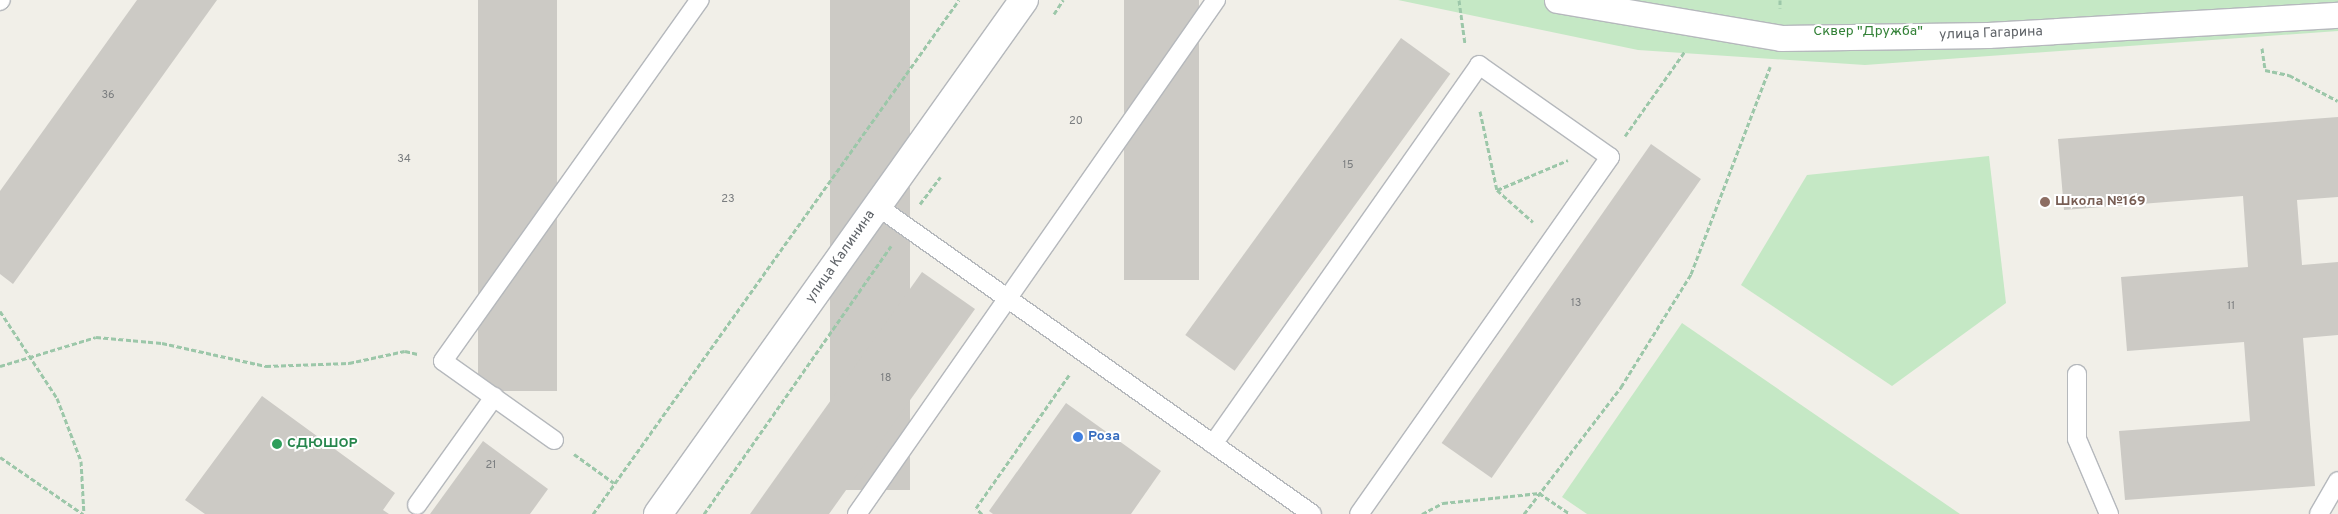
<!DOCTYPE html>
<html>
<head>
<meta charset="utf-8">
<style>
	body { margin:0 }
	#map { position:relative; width:2338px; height:514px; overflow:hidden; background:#f1efe8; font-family:Overpass,sans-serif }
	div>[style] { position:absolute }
	.green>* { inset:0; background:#c5e8c5 }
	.building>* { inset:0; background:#cccac5; transform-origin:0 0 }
	.path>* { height:3px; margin-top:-1.5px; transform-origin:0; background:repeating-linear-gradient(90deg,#9cc7a9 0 5px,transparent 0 7.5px) }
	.roads { filter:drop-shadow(1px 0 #b5b8bc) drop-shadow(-1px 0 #b5b8bc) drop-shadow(0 1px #b5b8bc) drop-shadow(0 -1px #b5b8bc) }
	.service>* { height:18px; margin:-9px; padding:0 9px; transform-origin:9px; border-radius:9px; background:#fff }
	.pedestrian>* { height:25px; margin:-12.5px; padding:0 12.5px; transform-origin:12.5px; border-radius:12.5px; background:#fff }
	.tertiary>* { height:28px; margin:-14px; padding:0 14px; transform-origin:14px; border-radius:14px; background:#fff }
	.dots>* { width:14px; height:14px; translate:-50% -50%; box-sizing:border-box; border:2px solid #fff; border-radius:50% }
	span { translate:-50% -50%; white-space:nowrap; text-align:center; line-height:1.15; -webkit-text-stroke:4px #fff; paint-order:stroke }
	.number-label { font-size:11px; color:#7a7d7f }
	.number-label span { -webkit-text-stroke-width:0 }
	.park-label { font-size:14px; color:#348238 }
	.street-label { font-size:14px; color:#5f6368 }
	.education-label { font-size:14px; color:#785e54; font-weight:700 }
	.left { translate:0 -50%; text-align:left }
	.shop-label { font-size:14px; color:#366cbe; font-weight:700 }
	.leisure-label { font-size:14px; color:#27864d; font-weight:700 }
</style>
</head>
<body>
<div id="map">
	<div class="green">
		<i style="clip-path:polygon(1398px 0,2338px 0,2338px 31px,1865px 65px,1638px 50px)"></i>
		<i style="clip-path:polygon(1989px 156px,2006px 303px,1892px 386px,1741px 285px,1807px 175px)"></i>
		<i style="clip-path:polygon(1682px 323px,1960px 514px,1587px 514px,1562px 497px)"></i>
	</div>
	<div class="building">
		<i style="clip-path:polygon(137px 0,217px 0,13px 284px,0 274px,0 191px)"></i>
		<i style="left:478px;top:0;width:79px;height:391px"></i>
		<i style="left:830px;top:0;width:80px;height:490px"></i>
		<i style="left:1124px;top:0;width:75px;height:280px"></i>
		<i style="left:1401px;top:38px;width:61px;height:367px;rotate:36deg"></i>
		<i style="clip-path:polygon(2338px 117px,2338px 197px,2297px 200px,2302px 265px,2338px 262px,2338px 335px,2303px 338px,2315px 486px,2125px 500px,2119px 431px,2250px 421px,2244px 342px,2127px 351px,2121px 277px,2248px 267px,2243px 196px,2064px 210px,2058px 139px)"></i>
		<i style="left:1651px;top:144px;width:61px;height:365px;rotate:35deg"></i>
		<i style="clip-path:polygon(922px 272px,975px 309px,829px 514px,750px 514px)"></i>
		<i style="clip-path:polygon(262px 396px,395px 493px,383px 510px,389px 514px,205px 514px,185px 500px)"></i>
		<i style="clip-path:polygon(1066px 403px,1161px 471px,1131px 514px,993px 514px,989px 511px)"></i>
		<i style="clip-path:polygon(483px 441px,548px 489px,530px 514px,430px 514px)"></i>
	</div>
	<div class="path">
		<i style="left:1459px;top:0;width:44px;rotate:82.2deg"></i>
		<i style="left:1780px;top:0;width:8px;rotate:90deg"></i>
		<i style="left:1054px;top:14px;width:17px;rotate:-57deg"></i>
		<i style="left:2262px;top:48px;width:22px;rotate:82deg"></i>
		<i style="left:2265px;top:70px;width:25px;rotate:12deg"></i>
		<i style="left:2289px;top:75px;width:55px;rotate:28deg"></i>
		<i style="left:1480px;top:111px;width:81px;rotate:77.9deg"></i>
		<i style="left:1497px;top:190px;width:48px;rotate:41.6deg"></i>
		<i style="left:1625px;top:136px;width:104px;rotate:-54.8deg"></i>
		<i style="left:1497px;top:190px;width:77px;rotate:-22.9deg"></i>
		<i style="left:920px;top:204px;width:34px;rotate:-53deg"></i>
		<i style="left:0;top:311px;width:104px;rotate:56.8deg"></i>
		<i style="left:57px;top:398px;width:67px;rotate:69.1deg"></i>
		<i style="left:81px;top:461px;width:53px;rotate:86.8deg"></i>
		<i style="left:0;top:366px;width:100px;rotate:-16.8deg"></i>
		<i style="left:96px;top:337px;width:66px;rotate:5.2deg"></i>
		<i style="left:162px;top:343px;width:107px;rotate:12.5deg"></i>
		<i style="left:266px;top:366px;width:83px;rotate:-2.1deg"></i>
		<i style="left:349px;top:363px;width:57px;rotate:-12.1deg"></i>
		<i style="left:405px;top:351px;width:13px;rotate:13deg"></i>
		<i style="left:574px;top:454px;width:49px;rotate:35.9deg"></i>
		<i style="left:0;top:457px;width:101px;rotate:34.5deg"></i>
		<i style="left:593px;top:514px;width:631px;rotate:-54.55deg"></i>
		<i style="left:704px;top:514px;width:327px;rotate:-55.1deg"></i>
		<i style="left:982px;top:514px;width:8px;rotate:-135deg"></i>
		<i style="left:976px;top:508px;width:164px;rotate:-55deg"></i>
		<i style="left:1422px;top:514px;width:24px;rotate:-28deg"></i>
		<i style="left:1443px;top:503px;width:97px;rotate:-5.9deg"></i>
		<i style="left:1539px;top:493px;width:37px;rotate:34deg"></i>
		<i style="left:1524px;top:514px;width:160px;rotate:-52.6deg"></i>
		<i style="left:1621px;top:387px;width:133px;rotate:-58.2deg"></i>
		<i style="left:1691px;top:274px;width:222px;rotate:-69.1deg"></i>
	</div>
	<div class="roads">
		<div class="service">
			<i style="left:0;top:1px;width:1px;rotate:-45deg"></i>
			<i style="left:877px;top:206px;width:533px;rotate:35.3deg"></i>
			<i style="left:2077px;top:374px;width:65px;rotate:90deg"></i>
			<i style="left:2077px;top:439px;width:82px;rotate:66.9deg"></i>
			<i style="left:554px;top:440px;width:136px;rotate:-144.6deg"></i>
			<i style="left:443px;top:361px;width:443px;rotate:-54.6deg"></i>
			<i style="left:1213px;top:444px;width:463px;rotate:-54.9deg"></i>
			<i style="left:1479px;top:65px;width:160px;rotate:35.1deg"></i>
			<i style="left:1610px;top:157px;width:436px;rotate:125.1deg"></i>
			<i style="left:417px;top:505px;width:133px;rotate:-54.5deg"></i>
			<i style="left:857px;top:514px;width:627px;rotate:-55.07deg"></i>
			<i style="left:2319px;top:514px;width:38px;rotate:-60deg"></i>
		</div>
		<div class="pedestrian">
			<i style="left:1557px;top:0;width:227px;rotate:9.6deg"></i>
			<i style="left:1781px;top:38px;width:207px;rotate:-0.8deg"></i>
			<i style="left:1988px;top:35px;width:351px;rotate:-3.3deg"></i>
		</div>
		<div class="tertiary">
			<i style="left:658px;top:514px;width:631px;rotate:-54.55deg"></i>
		</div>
	</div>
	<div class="dots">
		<i style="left:2045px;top:202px;background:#8d6e63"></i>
		<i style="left:1078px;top:437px;background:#3f7fe0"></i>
		<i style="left:277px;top:444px;background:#2e9e5b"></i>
	</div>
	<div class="number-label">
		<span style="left:108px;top:95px">36</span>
		<span style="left:1076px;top:121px">20</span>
		<span style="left:404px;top:159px">34</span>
		<span style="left:1348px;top:165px">15</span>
		<span style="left:728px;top:199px">23</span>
		<span style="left:1576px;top:303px">13</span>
		<span style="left:2231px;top:306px">11</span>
		<span style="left:886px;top:378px">18</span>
		<span style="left:491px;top:465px">21</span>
	</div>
	<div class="park-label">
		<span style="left:1868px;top:32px">Сквер "Дружба"</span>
	</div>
	<div class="street-label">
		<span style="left:1991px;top:34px;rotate:-2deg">улица Гагарина</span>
		<span style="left:841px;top:257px;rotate:-55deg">улица Калинина</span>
	</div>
	<div class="education-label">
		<span class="left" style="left:2055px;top:202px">Школа №169</span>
	</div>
	<div class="shop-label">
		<span class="left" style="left:1088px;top:437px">Роза</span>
	</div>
	<div class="leisure-label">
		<span class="left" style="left:287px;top:444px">СДЮШОР</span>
	</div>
</div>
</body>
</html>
